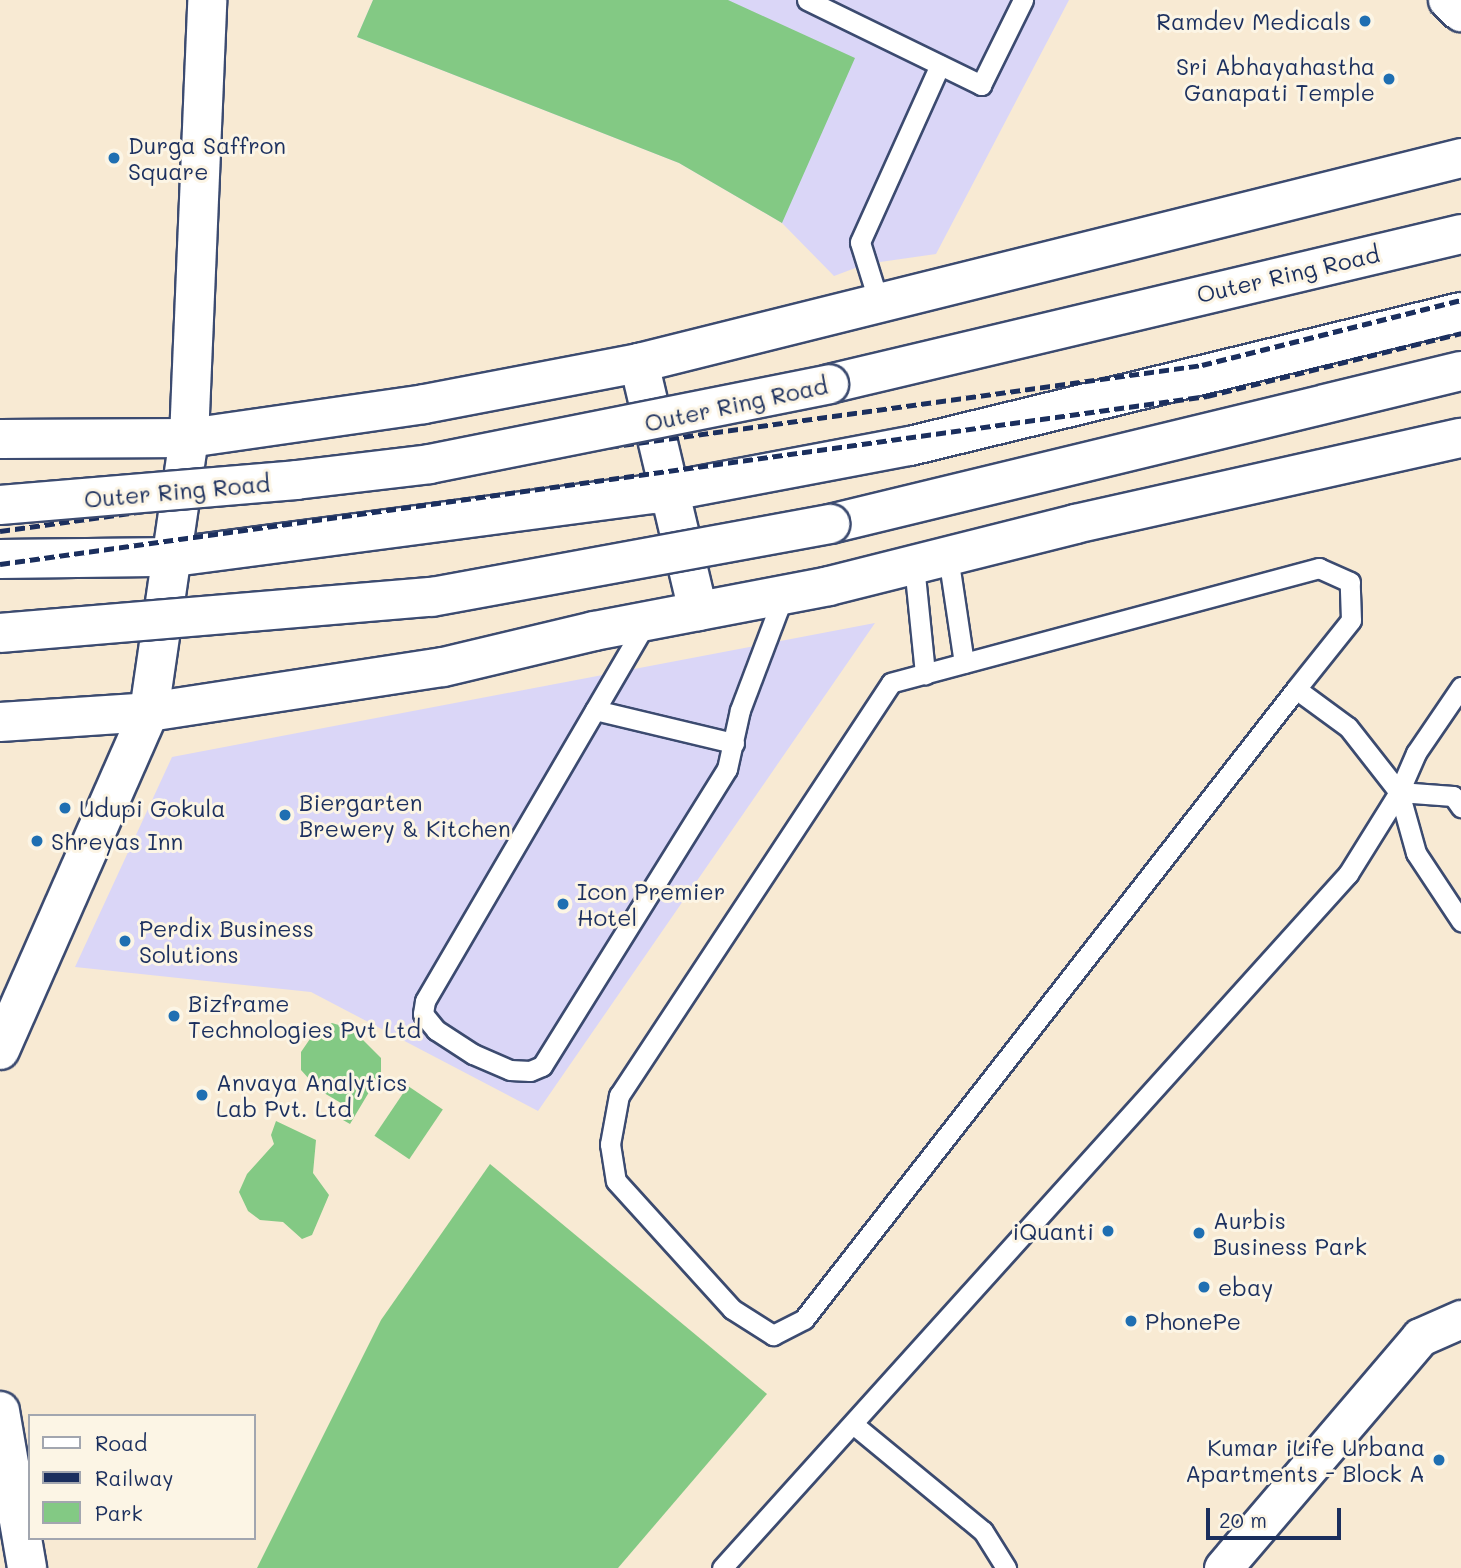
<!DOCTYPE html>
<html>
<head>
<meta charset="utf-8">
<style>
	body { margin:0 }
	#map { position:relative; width:1461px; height:1568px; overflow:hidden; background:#f8ead3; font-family:Mali,sans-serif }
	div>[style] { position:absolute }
	.built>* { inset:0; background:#dad6f7 }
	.green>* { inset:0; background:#83c984; transform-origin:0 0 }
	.roads { filter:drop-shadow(2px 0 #3c4b70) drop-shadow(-2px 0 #3c4b70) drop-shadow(0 2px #3c4b70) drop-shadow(0 -2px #3c4b70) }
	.service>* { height:19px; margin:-9.5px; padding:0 9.5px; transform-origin:9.5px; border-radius:9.5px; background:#fff }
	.minor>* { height:37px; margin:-18.5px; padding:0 18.5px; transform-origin:18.5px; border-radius:18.5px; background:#fff }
	.tertiary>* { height:38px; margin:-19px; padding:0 19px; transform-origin:19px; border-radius:19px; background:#fff }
	.trunk>* { height:38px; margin:-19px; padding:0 19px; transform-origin:19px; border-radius:19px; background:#fff }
	.rail>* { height:5px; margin-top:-2.5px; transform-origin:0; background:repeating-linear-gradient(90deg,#1b2f5e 0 10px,transparent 0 15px) }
	.bridges { filter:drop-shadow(2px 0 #3c4b70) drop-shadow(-2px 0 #3c4b70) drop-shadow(0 2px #3c4b70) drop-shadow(0 -2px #3c4b70) }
	.trunk-bridge>* { height:38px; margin:-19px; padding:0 19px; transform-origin:19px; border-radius:19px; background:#fff }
	.dots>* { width:19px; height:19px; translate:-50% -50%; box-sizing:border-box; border:4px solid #fcf5e5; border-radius:50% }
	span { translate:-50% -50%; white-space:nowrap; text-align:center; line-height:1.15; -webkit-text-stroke:6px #fcf5e5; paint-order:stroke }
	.poi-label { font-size:23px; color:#1b2f5e }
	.right { translate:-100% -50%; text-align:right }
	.left { translate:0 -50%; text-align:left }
	.street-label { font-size:23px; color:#1b2f5e }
	.legend { position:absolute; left:28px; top:1414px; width:228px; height:126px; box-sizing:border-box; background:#fcf5e5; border:2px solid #a2a6af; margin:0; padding:9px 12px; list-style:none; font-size:21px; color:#1b2f5e }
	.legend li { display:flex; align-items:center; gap:14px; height:35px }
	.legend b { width:35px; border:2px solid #a2a6af }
	.scale { position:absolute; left:1206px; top:1508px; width:135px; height:32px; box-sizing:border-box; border:4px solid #1b2f5e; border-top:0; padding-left:9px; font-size:21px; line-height:24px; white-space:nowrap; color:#1b2f5e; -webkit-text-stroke:5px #fcf5e5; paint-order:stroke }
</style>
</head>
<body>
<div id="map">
	<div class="built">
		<i style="clip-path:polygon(373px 0,1069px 0,936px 254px,866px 264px,834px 276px,782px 223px,679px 163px,357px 37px)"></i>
		<i style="clip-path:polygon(875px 623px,538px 1111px,311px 992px,75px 967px,172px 757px)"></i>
	</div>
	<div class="green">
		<i style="clip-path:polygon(373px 0,728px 0,855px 58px,782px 223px,679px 163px,357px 37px)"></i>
		<i style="clip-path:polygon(332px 1023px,352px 1029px,381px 1058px,381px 1072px,350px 1124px,343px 1120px,346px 1106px,319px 1090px,301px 1070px,301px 1052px,314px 1033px)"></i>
		<i style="left:408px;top:1086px;width:42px;height:60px;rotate:34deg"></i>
		<i style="clip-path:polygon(276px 1121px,316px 1140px,313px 1173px,329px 1195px,312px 1235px,302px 1239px,283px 1222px,260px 1220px,248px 1211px,239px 1192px,247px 1174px,274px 1144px,271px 1135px)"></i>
		<i style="clip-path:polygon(490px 1164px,767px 1394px,618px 1568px,257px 1568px,381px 1320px)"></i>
	</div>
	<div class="roads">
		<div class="service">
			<i style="left:807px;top:0;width:194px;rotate:26deg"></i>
			<i style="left:981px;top:85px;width:95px;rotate:-63.7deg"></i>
			<i style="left:880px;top:306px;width:67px;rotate:-107.4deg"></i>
			<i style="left:860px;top:242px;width:194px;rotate:-65.7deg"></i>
			<i style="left:948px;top:556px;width:108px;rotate:81.5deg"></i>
			<i style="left:914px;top:565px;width:110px;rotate:84.2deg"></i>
			<i style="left:647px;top:621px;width:440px;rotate:120.3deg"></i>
			<i style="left:425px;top:1001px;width:13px;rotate:99deg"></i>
			<i style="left:423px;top:1014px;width:21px;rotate:51deg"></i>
			<i style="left:436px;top:1030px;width:44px;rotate:33deg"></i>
			<i style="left:473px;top:1054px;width:40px;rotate:23.4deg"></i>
			<i style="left:510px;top:1070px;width:20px;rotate:3deg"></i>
			<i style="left:530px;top:1071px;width:13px;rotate:-23deg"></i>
			<i style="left:542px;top:1066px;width:350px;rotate:-58.1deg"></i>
			<i style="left:727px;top:769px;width:60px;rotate:-77.6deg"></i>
			<i style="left:740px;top:710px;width:124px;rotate:-69.2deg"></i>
			<i style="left:1296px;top:689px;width:88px;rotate:-51.4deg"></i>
			<i style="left:1351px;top:620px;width:38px;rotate:-92deg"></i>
			<i style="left:1350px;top:582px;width:34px;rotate:-156deg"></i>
			<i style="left:1319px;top:568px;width:443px;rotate:165deg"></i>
			<i style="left:891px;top:683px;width:494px;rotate:123.4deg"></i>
			<i style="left:619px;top:1095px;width:50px;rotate:100.4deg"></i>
			<i style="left:610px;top:1144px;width:37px;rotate:81deg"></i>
			<i style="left:616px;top:1181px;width:173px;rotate:47.8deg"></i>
			<i style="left:732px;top:1309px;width:49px;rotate:32.4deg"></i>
			<i style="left:773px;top:1335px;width:35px;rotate:-27deg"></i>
			<i style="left:804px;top:1319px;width:799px;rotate:-52.01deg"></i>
			<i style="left:1296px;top:689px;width:64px;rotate:36.2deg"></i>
			<i style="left:1348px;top:727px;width:83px;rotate:51.9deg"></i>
			<i style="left:1399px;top:792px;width:63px;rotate:74.4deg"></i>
			<i style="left:1416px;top:853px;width:82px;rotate:56.5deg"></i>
			<i style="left:595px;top:710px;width:143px;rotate:13.4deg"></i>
			<i style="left:1399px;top:792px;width:54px;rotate:4.2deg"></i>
			<i style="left:1453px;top:796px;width:14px;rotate:54deg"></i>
			<i style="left:853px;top:1424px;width:168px;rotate:39.5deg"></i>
			<i style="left:983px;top:1531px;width:44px;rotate:58.1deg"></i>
			<i style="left:722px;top:1568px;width:935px;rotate:-47.95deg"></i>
			<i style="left:1348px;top:874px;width:97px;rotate:-58.1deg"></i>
			<i style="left:1399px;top:792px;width:43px;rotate:-66.4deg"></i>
			<i style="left:1416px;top:753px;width:80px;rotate:-55.7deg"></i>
		</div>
		<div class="minor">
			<i style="left:1223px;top:1568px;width:304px;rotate:-49.5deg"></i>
			<i style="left:1420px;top:1337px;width:45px;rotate:-23.7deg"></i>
		</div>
		<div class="tertiary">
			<i style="left:1448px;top:0;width:18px;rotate:43deg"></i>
			<i style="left:639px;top:363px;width:255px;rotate:76.6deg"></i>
			<i style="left:0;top:439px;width:189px;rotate:-0.3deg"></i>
			<i style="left:189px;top:438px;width:237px;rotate:-8.2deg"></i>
			<i style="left:424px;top:404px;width:219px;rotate:-10.8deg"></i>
			<i style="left:639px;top:363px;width:847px;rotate:-14deg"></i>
			<i style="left:0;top:722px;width:149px;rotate:-3.8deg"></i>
			<i style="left:149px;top:712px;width:297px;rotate:-8.7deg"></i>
			<i style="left:443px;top:667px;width:155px;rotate:-13.4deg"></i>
			<i style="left:594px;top:631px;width:239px;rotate:-10.8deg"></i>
			<i style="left:829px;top:586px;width:254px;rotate:-14.1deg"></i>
			<i style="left:1075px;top:524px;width:395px;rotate:-12.6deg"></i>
			<i style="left:0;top:1050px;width:369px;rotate:-66.2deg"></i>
			<i style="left:149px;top:712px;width:277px;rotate:-81.7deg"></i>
			<i style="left:189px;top:438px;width:438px;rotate:-87.6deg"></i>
			<i style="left:0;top:1411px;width:159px;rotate:80.2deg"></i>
		</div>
		<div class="trunk">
			<i style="left:829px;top:384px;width:650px;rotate:-13.35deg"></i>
			<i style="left:830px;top:524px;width:649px;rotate:-13.63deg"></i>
			<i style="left:0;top:559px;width:174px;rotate:-0.7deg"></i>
			<i style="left:174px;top:557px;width:485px;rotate:-7.5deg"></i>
			<i style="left:655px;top:494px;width:259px;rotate:-10.7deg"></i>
			<i style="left:910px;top:446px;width:567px;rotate:-13.67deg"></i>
		</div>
	</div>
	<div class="rail">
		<i style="left:0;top:531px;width:1213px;rotate:-7.86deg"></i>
		<i style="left:1202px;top:365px;width:267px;rotate:-14.1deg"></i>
		<i style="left:0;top:564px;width:1219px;rotate:-7.92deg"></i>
		<i style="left:1207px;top:396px;width:262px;rotate:-13.9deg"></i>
	</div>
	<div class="bridges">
		<div class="trunk-bridge">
			<i style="left:0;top:505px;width:297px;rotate:-4.8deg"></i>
			<i style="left:296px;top:480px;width:135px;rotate:-6.8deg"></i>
			<i style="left:430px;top:464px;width:407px;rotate:-11.3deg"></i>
			<i style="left:0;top:633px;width:433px;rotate:-4.8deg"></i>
			<i style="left:432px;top:597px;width:405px;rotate:-10.4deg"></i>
		</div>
	</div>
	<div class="dots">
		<i style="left:1365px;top:21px;background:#1f6fb2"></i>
		<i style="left:1389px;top:79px;background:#1f6fb2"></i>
		<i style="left:114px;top:158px;background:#1f6fb2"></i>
		<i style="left:65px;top:808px;background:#1f6fb2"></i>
		<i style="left:285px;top:815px;background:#1f6fb2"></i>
		<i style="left:37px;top:841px;background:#1f6fb2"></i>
		<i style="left:563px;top:904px;background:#1f6fb2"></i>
		<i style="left:125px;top:941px;background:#1f6fb2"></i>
		<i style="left:174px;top:1016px;background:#1f6fb2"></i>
		<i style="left:202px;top:1095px;background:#1f6fb2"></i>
		<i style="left:1108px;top:1231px;background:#1f6fb2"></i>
		<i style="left:1199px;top:1233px;background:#1f6fb2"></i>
		<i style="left:1204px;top:1287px;background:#1f6fb2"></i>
		<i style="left:1131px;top:1321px;background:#1f6fb2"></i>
		<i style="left:1439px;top:1460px;background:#1f6fb2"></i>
	</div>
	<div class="poi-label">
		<span class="right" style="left:1351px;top:21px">Ramdev Medicals</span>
		<span class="right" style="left:1375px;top:79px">Sri Abhayahastha<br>Ganapati Temple</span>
		<span class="left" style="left:128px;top:158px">Durga Saffron<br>Square</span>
		<span class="left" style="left:299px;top:815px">Biergarten<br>Brewery &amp; Kitchen</span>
		<span class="left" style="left:79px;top:808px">Udupi Gokula</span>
		<span class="left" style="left:51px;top:841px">Shreyas Inn</span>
		<span class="left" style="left:577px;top:904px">Icon Premier<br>Hotel</span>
		<span class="left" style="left:139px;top:941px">Perdix Business<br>Solutions</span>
		<span class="left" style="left:188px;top:1016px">Bizframe<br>Technologies Pvt Ltd</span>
		<span class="left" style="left:216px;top:1095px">Anvaya Analytics<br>Lab Pvt. Ltd</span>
		<span class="left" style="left:1213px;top:1233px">Aurbis<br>Business Park</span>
		<span class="right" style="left:1094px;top:1231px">iQuanti</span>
		<span class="left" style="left:1218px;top:1287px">ebay</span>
		<span class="left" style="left:1145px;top:1321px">PhonePe</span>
		<span class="right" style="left:1425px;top:1460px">Kumar iLife Urbana<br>Apartments - Block A</span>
	</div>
	<div class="street-label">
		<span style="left:1288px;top:274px;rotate:-13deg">Outer Ring Road</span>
		<span style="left:736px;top:404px;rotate:-12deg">Outer Ring Road</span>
		<span style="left:177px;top:491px;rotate:-5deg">Outer Ring Road</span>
	</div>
	<ul class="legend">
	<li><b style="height:9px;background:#fff"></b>Road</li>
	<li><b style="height:9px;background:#1b2f5e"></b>Railway</li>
	<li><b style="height:19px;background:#83c984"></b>Park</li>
	</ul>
	<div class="scale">20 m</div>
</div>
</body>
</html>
